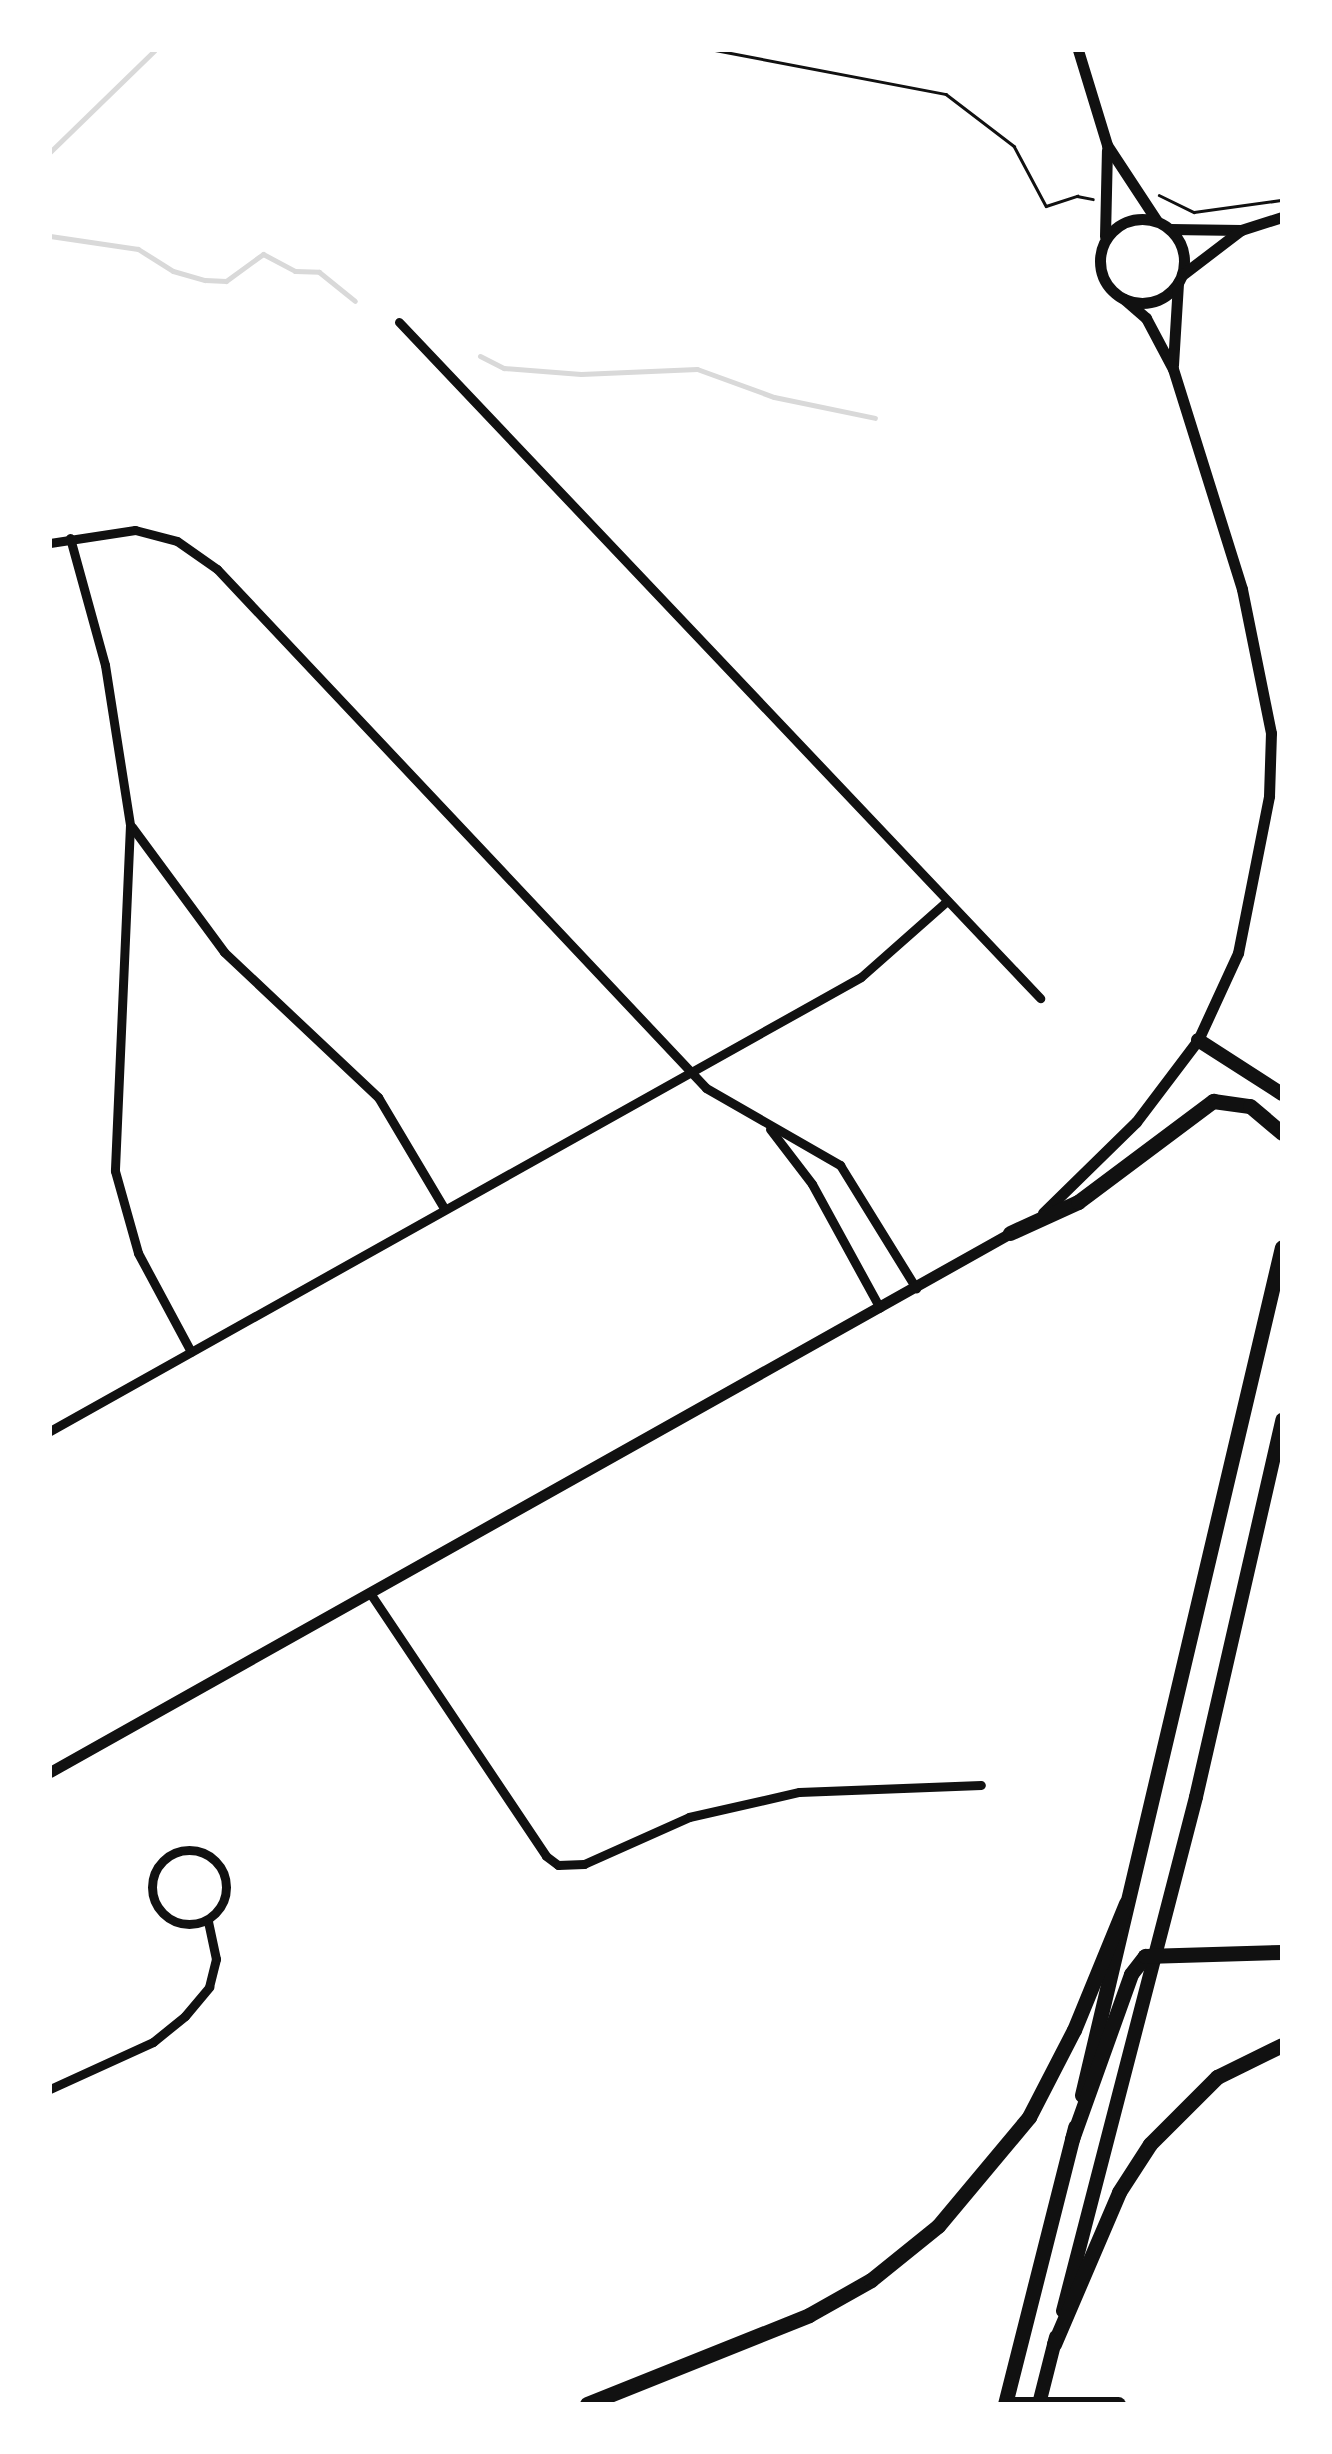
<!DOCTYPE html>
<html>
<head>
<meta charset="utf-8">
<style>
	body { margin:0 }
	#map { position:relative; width:1332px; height:2454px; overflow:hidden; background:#fff; font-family:"Open Sans",sans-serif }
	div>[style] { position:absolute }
	.stream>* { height:5px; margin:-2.5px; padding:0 2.5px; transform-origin:2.5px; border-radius:2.5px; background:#d9d9d9 }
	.path>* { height:2.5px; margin:-1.25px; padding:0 1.25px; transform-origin:1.25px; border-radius:1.25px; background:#111 }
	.minor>* { height:9px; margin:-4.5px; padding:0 4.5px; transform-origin:4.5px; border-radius:4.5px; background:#111 }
	.minor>.ring { margin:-4.5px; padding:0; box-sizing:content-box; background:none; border:9px solid #111; border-radius:50% }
	.tertiary>* { height:11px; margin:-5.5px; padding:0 5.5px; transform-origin:5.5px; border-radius:5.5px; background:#111 }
	.tertiary>.ring { margin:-5.5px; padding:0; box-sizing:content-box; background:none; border:11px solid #111; border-radius:50% }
	.primary>* { height:14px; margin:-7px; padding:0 7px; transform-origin:7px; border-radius:7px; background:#111 }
	.trunk>* { height:15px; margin:-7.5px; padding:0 7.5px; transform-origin:7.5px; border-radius:7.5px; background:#111 }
	.motorway>* { height:15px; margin:-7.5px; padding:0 7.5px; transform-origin:7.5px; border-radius:7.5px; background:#111 }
	span { translate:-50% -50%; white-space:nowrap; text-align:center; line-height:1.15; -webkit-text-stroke:10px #fff; paint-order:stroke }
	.frame { position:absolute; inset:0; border:52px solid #fff; pointer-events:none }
</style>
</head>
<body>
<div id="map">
	<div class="stream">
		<i style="left:50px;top:152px;width:146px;rotate:-44.2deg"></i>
		<i style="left:50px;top:236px;width:89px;rotate:8.4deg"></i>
		<i style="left:138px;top:249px;width:41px;rotate:32.2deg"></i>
		<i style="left:173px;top:271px;width:33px;rotate:16deg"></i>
		<i style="left:205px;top:280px;width:21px;rotate:3deg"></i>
		<i style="left:226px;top:281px;width:46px;rotate:-36.1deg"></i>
		<i style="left:263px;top:254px;width:36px;rotate:28deg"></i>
		<i style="left:295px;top:271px;width:24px;rotate:2deg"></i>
		<i style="left:319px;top:272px;width:46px;rotate:38.9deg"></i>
		<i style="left:480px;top:356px;width:27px;rotate:27deg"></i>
		<i style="left:504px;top:368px;width:77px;rotate:4.5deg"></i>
		<i style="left:581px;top:374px;width:116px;rotate:-2.5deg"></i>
		<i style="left:697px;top:369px;width:82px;rotate:20deg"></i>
		<i style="left:774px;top:397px;width:103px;rotate:11.7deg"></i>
	</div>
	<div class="path">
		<i style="left:715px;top:50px;width:235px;rotate:10.8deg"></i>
		<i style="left:946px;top:94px;width:86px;rotate:37.4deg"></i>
		<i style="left:1014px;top:146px;width:68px;rotate:61.9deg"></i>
		<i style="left:1046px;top:206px;width:33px;rotate:-18deg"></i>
		<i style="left:1077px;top:196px;width:16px;rotate:11deg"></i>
		<i style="left:1159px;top:195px;width:39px;rotate:26deg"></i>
		<i style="left:1194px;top:212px;width:89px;rotate:-7.8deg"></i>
	</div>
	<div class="minor">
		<i style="left:399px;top:322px;width:932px;rotate:46.52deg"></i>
		<i style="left:70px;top:538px;width:132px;rotate:74.6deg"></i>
		<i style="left:105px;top:665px;width:162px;rotate:81.1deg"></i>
		<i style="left:130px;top:825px;width:346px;rotate:92.5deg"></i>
		<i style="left:115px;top:1171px;width:85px;rotate:74.3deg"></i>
		<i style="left:138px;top:1253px;width:112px;rotate:61.8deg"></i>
		<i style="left:50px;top:543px;width:86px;rotate:-8.7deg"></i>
		<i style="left:135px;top:530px;width:43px;rotate:14.7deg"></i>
		<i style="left:177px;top:541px;width:49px;rotate:35deg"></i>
		<i style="left:217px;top:569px;width:713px;rotate:46.7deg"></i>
		<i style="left:706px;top:1088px;width:155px;rotate:29.9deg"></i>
		<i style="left:840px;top:1165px;width:145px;rotate:58.3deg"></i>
		<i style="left:132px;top:827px;width:155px;rotate:53.6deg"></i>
		<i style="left:224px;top:952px;width:212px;rotate:43.3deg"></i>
		<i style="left:378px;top:1097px;width:129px;rotate:59.3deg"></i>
		<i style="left:770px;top:1129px;width:69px;rotate:52.6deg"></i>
		<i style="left:812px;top:1184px;width:141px;rotate:61.3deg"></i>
		<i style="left:50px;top:1431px;width:929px;rotate:-29.24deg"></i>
		<i style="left:861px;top:977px;width:115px;rotate:-41.5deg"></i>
		<i style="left:370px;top:1593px;width:316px;rotate:56.2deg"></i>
		<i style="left:546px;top:1856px;width:15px;rotate:37deg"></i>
		<i style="left:558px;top:1865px;width:26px;rotate:-2deg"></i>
		<i style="left:584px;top:1864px;width:115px;rotate:-24.1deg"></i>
		<i style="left:689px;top:1817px;width:113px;rotate:-12.8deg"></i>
		<i style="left:799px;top:1792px;width:182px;rotate:-2.2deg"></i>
		<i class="ring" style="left:152px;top:1850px;width:65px;height:65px"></i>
		<i style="left:50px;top:2089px;width:113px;rotate:-24.5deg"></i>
		<i style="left:153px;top:2042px;width:41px;rotate:-39.1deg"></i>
		<i style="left:185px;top:2016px;width:38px;rotate:-50deg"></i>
		<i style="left:209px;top:1987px;width:29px;rotate:-76deg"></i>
		<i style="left:216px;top:1959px;width:40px;rotate:-102deg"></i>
	</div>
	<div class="tertiary">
		<i style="left:1078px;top:50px;width:99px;rotate:73deg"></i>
		<i style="left:1107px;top:145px;width:91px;rotate:56.7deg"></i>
		<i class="ring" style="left:1100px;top:219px;width:73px;height:73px"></i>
		<i style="left:1170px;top:229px;width:71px;rotate:0.8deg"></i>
		<i style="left:1241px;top:230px;width:43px;rotate:-17.6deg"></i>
		<i style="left:1105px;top:236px;width:86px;rotate:-88.7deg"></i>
		<i style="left:1182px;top:275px;width:74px;rotate:-37.3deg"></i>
		<i style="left:1173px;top:365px;width:82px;rotate:-86.5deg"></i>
		<i style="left:1043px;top:1213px;width:130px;rotate:-44.4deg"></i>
		<i style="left:1136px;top:1122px;width:103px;rotate:-52.9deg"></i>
		<i style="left:1198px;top:1040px;width:96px;rotate:-65.3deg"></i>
		<i style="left:1238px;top:953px;width:160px;rotate:-78.8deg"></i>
		<i style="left:1269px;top:796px;width:63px;rotate:-88.2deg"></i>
		<i style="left:1271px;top:733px;width:147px;rotate:-101.4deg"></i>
		<i style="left:1242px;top:589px;width:231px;rotate:-107.4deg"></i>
		<i style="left:1173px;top:369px;width:58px;rotate:-117.9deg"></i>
		<i style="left:1146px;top:318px;width:29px;rotate:-139deg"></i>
		<i style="left:50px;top:1772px;width:1105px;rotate:-29.3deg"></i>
	</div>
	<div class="primary">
		<i style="left:1198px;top:1040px;width:100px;rotate:32.7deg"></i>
		<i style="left:1063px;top:2311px;width:531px;rotate:-75.49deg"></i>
		<i style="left:1196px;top:1797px;width:387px;rotate:-77.1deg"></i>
		<i style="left:1039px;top:2404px;width:69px;rotate:-75.8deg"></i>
	</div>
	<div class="trunk">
		<i style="left:1010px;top:1233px;width:75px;rotate:-24.5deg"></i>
		<i style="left:1078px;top:1202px;width:169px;rotate:-36.8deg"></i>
		<i style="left:1213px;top:1101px;width:37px;rotate:8deg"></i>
		<i style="left:1250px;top:1106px;width:42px;rotate:40.2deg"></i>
		<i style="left:1082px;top:2095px;width:871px;rotate:-76.73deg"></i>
		<i style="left:1005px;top:2404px;width:286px;rotate:-75.8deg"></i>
	</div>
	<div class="motorway">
		<i style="left:1072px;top:2139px;width:175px;rotate:-70.3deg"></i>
		<i style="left:1131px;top:1974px;width:23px;rotate:-52deg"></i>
		<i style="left:1145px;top:1956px;width:137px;rotate:-1.7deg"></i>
		<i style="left:1054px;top:2344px;width:165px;rotate:-66.8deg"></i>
		<i style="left:1119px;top:2192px;width:57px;rotate:-57.1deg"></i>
		<i style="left:1150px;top:2144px;width:95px;rotate:-45deg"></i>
		<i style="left:1217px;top:2077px;width:72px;rotate:-26.2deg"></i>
		<i style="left:587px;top:2404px;width:239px;rotate:-21.8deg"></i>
		<i style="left:809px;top:2315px;width:71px;rotate:-29.4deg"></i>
		<i style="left:871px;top:2280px;width:86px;rotate:-38.9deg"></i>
		<i style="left:938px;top:2226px;width:142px;rotate:-50.1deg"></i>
		<i style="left:1029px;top:2117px;width:98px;rotate:-62.7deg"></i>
		<i style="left:1074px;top:2030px;width:137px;rotate:-67.7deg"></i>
		<i style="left:1013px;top:2404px;width:105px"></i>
	</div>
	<div class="frame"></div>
</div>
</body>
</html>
